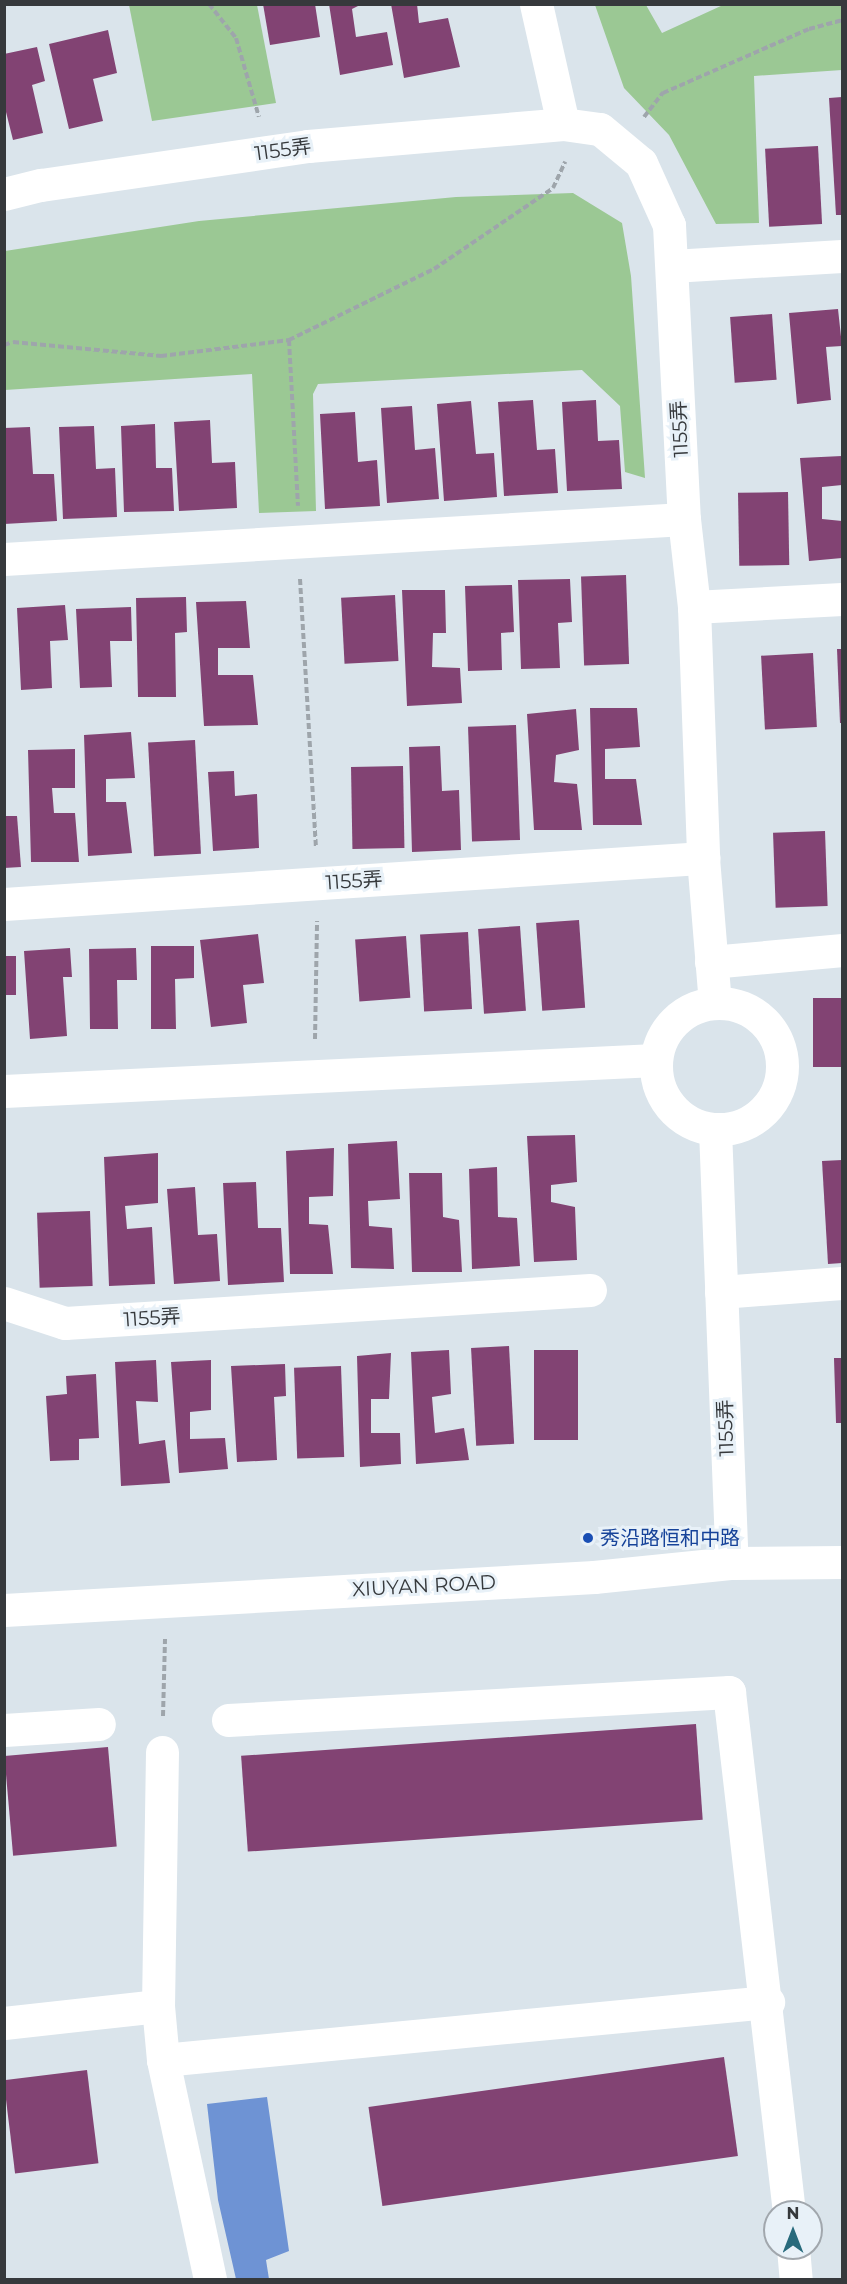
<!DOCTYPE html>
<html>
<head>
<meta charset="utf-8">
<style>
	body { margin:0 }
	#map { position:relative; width:847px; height:2284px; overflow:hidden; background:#dae4eb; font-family:Montserrat,"Noto Sans SC",sans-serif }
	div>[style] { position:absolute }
	.green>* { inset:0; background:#9bc894 }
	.water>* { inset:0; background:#6e93d4 }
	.building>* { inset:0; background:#824373; transform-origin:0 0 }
	.path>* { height:4px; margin-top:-2px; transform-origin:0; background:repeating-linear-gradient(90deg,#9ea5ab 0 6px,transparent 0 9px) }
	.minor>* { height:33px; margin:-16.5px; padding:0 16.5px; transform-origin:16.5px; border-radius:16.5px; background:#fff }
	.minor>.ring { margin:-16.5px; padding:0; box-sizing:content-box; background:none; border:33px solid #fff; border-radius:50% }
	.secondary>* { height:33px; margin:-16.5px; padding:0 16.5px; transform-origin:16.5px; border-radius:16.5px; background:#fff }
	.dots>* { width:16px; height:16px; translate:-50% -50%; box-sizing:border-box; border:3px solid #e8f1f8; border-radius:50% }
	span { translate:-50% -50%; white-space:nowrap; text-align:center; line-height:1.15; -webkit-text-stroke:6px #e8f1f8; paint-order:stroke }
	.street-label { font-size:20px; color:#36393c }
	.transit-label { font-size:20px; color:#164399 }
	.left { translate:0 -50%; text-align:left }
	.frame { position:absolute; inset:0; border:6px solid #36393c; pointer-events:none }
	.north { position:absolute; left:763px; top:2200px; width:60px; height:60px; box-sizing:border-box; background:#e8f1f8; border:2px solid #a1a7ad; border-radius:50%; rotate:0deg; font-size:16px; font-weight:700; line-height:24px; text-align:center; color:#36393c }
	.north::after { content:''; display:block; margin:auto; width:21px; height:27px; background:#286a7c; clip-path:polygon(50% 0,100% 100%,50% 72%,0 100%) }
</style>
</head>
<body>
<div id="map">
	<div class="green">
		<i style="clip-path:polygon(129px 5px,257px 5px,276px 103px,152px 121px)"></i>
		<i style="clip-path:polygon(595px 5px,646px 5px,662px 33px,723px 5px,842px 5px,842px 70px,754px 76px,759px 223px,716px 224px,669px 135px,624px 88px)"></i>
		<i style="clip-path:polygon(573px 193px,622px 223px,631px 276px,645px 478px,625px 472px,620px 406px,582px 370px,318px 384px,313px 394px,316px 511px,259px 513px,252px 374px,5px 390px,5px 251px,199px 221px,456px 197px)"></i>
	</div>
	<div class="water">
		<i style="clip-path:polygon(267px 2097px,289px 2251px,266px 2260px,269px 2279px,236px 2279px,218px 2200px,207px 2104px)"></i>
	</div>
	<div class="building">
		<i style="clip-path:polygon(263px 4px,315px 4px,320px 37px,270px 45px)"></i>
		<i style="clip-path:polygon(329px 4px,362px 4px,352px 9px,356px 37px,387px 32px,393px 65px,340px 75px)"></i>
		<i style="clip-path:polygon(391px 4px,417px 4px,419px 23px,448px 18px,460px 67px,404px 78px)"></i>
		<i style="clip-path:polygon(108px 30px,117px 73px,93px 79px,103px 121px,69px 129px,49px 44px)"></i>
		<i style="clip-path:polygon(37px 47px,45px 81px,32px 85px,43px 133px,13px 140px,4px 104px,4px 54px)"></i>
		<i style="clip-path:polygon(842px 97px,842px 215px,836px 215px,829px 98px)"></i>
		<i style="left:818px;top:146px;width:78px;height:53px;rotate:87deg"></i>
		<i style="clip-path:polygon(838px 309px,842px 346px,826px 347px,831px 400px,797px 404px,789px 313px)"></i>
		<i style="left:772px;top:314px;width:66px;height:42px;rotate:86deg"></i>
		<i style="clip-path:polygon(533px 400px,537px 450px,555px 449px,558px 493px,504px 496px,498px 402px)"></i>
		<i style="clip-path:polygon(596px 400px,598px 441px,619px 440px,622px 489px,567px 491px,562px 402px)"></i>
		<i style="clip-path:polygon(471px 401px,476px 454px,494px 453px,497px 497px,444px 501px,437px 404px)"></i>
		<i style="clip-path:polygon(412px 406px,415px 450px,435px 448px,439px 499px,387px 503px,381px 408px)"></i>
		<i style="clip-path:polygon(355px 412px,358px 462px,377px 460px,380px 506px,325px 509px,320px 414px)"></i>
		<i style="clip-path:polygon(210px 420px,212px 463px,235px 462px,237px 508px,179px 511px,174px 422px)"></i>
		<i style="clip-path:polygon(155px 424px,156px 468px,172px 468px,174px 511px,124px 512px,121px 426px)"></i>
		<i style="clip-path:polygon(94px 426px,96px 469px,115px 468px,117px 517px,63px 519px,59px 427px)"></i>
		<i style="clip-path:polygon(30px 427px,33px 474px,54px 474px,57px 521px,4px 524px,4px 428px)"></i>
		<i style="clip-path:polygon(842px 456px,842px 485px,822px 487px,822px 519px,842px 521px,842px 558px,809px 561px,800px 458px)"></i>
		<i style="left:788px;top:492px;width:73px;height:50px;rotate:89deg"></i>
		<i style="left:626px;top:575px;width:89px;height:45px;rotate:88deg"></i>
		<i style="clip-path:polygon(570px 579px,572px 622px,558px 623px,560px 668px,521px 669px,518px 580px)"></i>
		<i style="clip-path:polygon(512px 585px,514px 632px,501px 633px,502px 670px,468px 671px,465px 586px)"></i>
		<i style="clip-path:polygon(402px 590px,445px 590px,446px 633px,433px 633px,432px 667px,460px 668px,462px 703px,407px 706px)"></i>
		<i style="left:395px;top:595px;width:66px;height:54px;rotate:87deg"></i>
		<i style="clip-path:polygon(186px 597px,187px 632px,175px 633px,176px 697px,138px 697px,136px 598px)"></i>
		<i style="clip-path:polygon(246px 601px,250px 648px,218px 648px,218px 675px,253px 675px,258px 725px,204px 726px,196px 602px)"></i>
		<i style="clip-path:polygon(65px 605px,68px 640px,50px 641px,52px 688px,21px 690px,17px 608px)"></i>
		<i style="clip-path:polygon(131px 607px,132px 641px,110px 641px,112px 687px,80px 688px,76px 609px)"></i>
		<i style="clip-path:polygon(837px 649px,842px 649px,842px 723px,840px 723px)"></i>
		<i style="left:813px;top:653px;width:74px;height:52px;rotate:87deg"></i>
		<i style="clip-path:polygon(590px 708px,637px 708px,640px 747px,605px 749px,605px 779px,636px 779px,642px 825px,593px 825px)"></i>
		<i style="clip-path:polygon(576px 709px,579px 750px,556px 755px,554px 782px,577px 784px,582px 830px,534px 830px,527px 714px)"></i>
		<i style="left:516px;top:725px;width:115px;height:48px;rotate:88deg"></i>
		<i style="clip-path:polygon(131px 732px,135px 778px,106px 779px,106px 802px,126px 802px,132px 853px,88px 856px,84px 735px)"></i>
		<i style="left:195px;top:740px;width:114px;height:47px;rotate:87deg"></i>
		<i style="clip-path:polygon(440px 746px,442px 791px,459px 790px,461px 850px,412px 852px,409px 747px)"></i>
		<i style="clip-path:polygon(75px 749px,75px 788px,52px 788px,54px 813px,75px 813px,79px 862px,31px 862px,28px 750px)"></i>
		<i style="left:403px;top:766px;width:82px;height:52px;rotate:89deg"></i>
		<i style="clip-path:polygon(234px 771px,235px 796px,257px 794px,259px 848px,213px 851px,208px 772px)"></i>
		<i style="clip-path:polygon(4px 816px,17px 816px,21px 867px,4px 868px)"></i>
		<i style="left:825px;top:831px;width:75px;height:52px;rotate:88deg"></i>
		<i style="left:579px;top:920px;width:88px;height:43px;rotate:86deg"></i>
		<i style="left:520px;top:926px;width:85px;height:42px;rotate:86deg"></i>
		<i style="left:468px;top:932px;width:77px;height:48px;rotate:87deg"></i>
		<i style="clip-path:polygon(258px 934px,264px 983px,243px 985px,247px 1023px,211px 1027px,200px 940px)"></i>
		<i style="left:406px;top:936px;width:62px;height:51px;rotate:86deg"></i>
		<i style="clip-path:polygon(151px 946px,194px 946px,194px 978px,175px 979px,176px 1029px,151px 1029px)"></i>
		<i style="clip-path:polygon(70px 948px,72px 977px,63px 977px,67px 1036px,30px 1039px,24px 951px)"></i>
		<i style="clip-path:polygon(136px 948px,137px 980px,117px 980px,118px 1029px,90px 1029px,89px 949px)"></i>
		<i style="left:5px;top:956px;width:11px;height:39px"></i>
		<i style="left:842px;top:998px;width:69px;height:29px;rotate:90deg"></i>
		<i style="clip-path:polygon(575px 1135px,577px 1182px,551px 1185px,551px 1202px,575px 1207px,577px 1260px,534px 1262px,527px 1136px)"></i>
		<i style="clip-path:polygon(397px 1141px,400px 1199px,368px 1201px,369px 1226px,392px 1228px,394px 1269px,351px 1268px,348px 1144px)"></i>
		<i style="clip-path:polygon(334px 1148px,333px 1196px,309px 1197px,309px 1224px,328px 1225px,333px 1274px,290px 1274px,286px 1151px)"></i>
		<i style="clip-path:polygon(158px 1153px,158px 1203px,125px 1206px,127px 1229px,152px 1227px,155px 1284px,109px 1286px,104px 1157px)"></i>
		<i style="clip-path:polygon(842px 1160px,842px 1263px,828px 1264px,822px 1161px)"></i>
		<i style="clip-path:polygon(497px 1167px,498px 1217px,517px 1218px,520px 1266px,472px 1269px,469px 1169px)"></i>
		<i style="clip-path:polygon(409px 1173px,442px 1173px,443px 1217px,459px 1220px,462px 1272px,412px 1272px)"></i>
		<i style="clip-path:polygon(256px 1182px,258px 1228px,281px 1228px,284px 1282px,228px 1285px,223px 1183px)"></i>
		<i style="clip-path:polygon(195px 1187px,198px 1235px,217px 1234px,220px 1281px,174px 1284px,167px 1189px)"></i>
		<i style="left:90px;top:1211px;width:75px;height:53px;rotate:88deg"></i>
		<i style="left:509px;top:1346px;width:98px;height:38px;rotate:87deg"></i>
		<i style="clip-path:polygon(449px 1350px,451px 1394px,432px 1397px,435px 1433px,464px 1428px,469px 1460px,416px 1464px,411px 1352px)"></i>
		<i style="left:534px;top:1350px;width:44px;height:90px"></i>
		<i style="clip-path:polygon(391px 1353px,389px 1399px,371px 1399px,371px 1433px,400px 1433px,401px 1464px,360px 1467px,357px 1356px)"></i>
		<i style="clip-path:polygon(834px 1358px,842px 1358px,842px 1423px,836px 1423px)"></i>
		<i style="clip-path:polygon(156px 1360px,158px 1402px,136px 1401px,139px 1444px,165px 1440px,170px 1483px,121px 1486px,115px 1362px)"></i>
		<i style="clip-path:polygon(211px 1360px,211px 1410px,190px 1412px,190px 1439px,225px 1438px,228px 1469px,179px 1473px,171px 1362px)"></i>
		<i style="clip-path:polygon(285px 1364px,286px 1396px,274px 1397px,277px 1460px,237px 1462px,231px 1366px)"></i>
		<i style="left:341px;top:1366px;width:91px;height:47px;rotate:88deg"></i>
		<i style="clip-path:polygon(96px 1374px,99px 1438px,79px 1439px,79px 1460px,50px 1461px,46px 1396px,67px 1394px,66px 1376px)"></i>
		<i style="left:696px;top:1724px;width:96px;height:456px;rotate:86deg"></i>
		<i style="left:108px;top:1747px;width:100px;height:104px;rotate:85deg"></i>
		<i style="left:724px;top:2057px;width:100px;height:359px;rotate:82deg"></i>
		<i style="left:87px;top:2070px;width:94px;height:84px;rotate:83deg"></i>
	</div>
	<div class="path">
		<i style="left:209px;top:4px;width:43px;rotate:51.5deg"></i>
		<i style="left:236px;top:38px;width:82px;rotate:73.8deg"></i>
		<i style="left:644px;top:117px;width:31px;rotate:-52deg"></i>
		<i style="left:663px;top:93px;width:159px;rotate:-23.7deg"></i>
		<i style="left:809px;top:29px;width:34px;rotate:-15deg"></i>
		<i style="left:289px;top:340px;width:166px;rotate:86.9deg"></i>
		<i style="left:4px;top:345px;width:9px;rotate:-18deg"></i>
		<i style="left:13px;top:342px;width:149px;rotate:5.4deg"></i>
		<i style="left:161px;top:356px;width:129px;rotate:-7.1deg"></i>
		<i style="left:289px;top:340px;width:161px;rotate:-26.1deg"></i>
		<i style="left:434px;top:269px;width:144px;rotate:-34.2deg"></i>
		<i style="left:553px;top:188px;width:29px;rotate:-65deg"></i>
		<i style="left:300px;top:579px;width:268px;rotate:86.6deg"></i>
		<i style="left:315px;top:1039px;width:118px;rotate:-89deg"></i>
		<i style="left:163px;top:1716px;width:77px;rotate:-88.5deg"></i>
	</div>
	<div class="minor">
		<i style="left:536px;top:4px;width:123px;rotate:77.3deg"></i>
		<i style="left:4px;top:194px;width:38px;rotate:-14deg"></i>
		<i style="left:41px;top:185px;width:270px;rotate:-8.3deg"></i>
		<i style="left:308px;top:146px;width:256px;rotate:-4.9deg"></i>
		<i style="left:563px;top:124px;width:37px;rotate:8deg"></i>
		<i style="left:600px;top:129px;width:53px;rotate:39.7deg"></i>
		<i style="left:641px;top:163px;width:68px;rotate:65.7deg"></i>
		<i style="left:669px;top:225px;width:294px;rotate:87.1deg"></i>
		<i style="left:684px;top:519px;width:89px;rotate:83.5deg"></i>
		<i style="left:694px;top:607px;width:251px;rotate:87.9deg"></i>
		<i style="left:703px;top:858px;width:145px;rotate:85.3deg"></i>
		<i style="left:672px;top:266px;width:170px;rotate:-3.4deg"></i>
		<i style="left:4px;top:559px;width:681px;rotate:-3.37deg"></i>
		<i style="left:694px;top:607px;width:148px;rotate:-3.1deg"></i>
		<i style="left:4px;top:904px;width:701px;rotate:-3.77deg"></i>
		<i style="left:711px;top:962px;width:132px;rotate:-5.2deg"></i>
		<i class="ring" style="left:656px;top:1003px;width:93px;height:93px"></i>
		<i style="left:4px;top:1091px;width:652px;rotate:-2.73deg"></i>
		<i style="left:715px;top:1129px;width:434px;rotate:87.8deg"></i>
		<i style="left:721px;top:1292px;width:121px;rotate:-4.3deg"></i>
		<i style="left:4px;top:1303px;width:64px;rotate:18.2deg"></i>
		<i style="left:65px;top:1323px;width:526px;rotate:-3.6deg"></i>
		<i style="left:228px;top:1720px;width:502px;rotate:-3.2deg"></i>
		<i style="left:729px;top:1692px;width:523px;rotate:83.42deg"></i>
		<i style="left:4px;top:1730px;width:95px;rotate:-3.6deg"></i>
		<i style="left:162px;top:1752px;width:254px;rotate:90.9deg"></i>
		<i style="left:158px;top:2006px;width:54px;rotate:84.7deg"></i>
		<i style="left:163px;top:2060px;width:225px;rotate:77.9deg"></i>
		<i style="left:4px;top:2023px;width:155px;rotate:-6.3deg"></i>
		<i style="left:163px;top:2060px;width:608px;rotate:-5.48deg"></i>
		<i style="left:793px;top:2248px;width:32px;rotate:85deg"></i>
	</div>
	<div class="secondary">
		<i style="left:4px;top:1610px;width:591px;rotate:-3.2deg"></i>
		<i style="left:594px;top:1577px;width:139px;rotate:-5.8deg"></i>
		<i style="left:732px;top:1563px;width:110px;rotate:-0.5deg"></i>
	</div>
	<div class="dots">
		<i style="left:588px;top:1538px;background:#1a4fb4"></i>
	</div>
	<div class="street-label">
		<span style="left:283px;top:150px;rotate:-8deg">1155弄</span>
		<span style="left:680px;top:429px;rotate:-93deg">1155弄</span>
		<span style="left:354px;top:881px;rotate:-4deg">1155弄</span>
		<span style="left:152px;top:1318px;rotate:-4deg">1155弄</span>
		<span style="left:726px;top:1428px;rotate:-92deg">1155弄</span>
		<span style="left:424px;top:1586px;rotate:-3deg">XIUYAN ROAD</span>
	</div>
	<div class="transit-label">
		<span class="left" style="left:600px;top:1538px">秀沿路恒和中路</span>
	</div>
	<div class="frame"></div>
	<div class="north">N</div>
</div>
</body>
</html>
